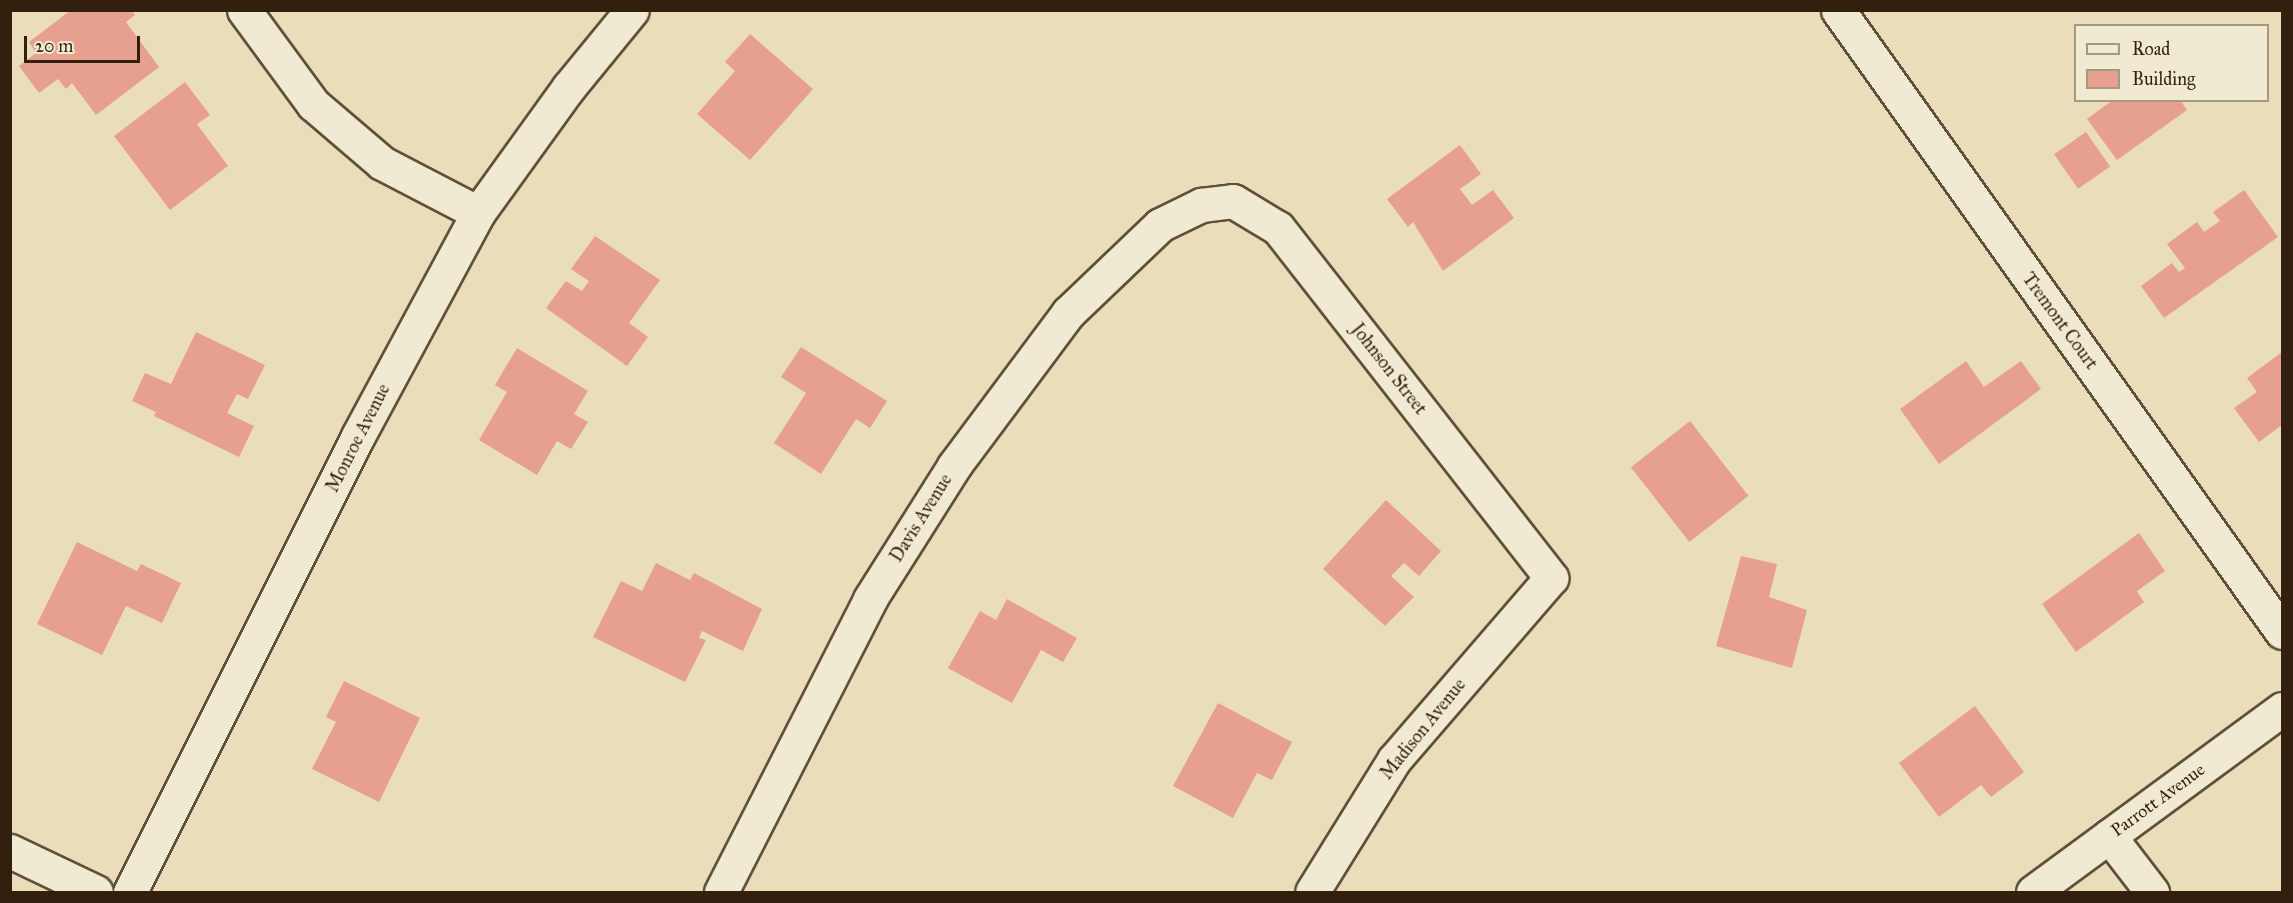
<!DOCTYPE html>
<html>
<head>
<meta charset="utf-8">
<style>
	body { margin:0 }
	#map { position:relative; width:2293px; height:903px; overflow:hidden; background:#eadeba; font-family:"IM FELL Great Primer",serif }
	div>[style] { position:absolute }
	.building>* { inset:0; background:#e79f8f; transform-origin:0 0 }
	.roads { filter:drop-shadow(2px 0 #614f39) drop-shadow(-2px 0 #614f39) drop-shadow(0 2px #614f39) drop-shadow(0 -2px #614f39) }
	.street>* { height:33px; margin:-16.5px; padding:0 16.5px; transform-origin:16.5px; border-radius:16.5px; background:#f1ead2 }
	.secondary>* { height:33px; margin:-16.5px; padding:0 16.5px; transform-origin:16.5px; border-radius:16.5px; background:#f1ead2 }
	span { translate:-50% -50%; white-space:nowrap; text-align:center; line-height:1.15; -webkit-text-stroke:4.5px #f1ead2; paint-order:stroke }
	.street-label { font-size:18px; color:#331f0e }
	.frame { position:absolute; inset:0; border:12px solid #331f0e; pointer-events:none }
	.legend { position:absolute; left:2074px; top:24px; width:195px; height:78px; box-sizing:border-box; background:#f1ead2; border:2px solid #a59984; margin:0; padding:8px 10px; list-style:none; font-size:18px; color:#331f0e }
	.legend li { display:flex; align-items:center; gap:12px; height:30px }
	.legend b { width:30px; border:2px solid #a59984 }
	.scale { position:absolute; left:24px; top:36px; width:116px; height:27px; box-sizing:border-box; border:3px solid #331f0e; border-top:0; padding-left:8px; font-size:18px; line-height:21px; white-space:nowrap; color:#331f0e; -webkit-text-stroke:4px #f1ead2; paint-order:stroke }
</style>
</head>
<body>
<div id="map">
	<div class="building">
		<i style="clip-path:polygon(71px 10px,131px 10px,135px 15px,126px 22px,159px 67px,96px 115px,72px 83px,66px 89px,58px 79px,39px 93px,19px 66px,36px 53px,29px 42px)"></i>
		<i style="clip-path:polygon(750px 34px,813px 89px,750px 160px,697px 114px,735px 71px,725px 62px)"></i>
		<i style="clip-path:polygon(185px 82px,210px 115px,197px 124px,228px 166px,170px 210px,114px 136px)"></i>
		<i style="clip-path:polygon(2113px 100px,2180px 100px,2187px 110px,2117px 160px,2087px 119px)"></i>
		<i style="left:2086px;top:132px;width:42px;height:39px;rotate:55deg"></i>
		<i style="clip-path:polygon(1460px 145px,1481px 174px,1460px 189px,1472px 205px,1493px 190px,1514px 218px,1443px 271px,1413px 222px,1408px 227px,1387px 199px)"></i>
		<i style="clip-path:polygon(2244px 190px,2278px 237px,2164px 318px,2141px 286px,2172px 263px,2179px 272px,2185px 268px,2167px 244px,2197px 222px,2204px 232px,2220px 221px,2213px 212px)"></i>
		<i style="clip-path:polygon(595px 236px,660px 280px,629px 323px,648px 337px,627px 366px,546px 308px,566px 281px,582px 291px,589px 281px,571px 269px)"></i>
		<i style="clip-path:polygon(196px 332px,265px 365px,248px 399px,237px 394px,227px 413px,254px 426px,239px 457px,154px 416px,156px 412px,132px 401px,145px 373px,171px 384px)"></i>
		<i style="clip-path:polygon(801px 347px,887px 401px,870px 428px,856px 419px,821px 474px,774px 443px,806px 393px,781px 377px)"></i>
		<i style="clip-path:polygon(517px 348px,588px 391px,574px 414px,588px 422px,571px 449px,557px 441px,537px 475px,479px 440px,507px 392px,495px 385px)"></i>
		<i style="clip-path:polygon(2282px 352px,2282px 425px,2259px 442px,2234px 408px,2257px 392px,2247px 378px)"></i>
		<i style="clip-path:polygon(1966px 361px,1984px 387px,2021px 361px,2041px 389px,1939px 464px,1900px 409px)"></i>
		<i style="left:1690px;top:421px;width:95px;height:75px;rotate:52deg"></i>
		<i style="clip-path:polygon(1386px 500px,1441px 551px,1419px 576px,1404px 563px,1391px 576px,1414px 597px,1385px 626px,1323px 569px)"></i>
		<i style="clip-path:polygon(2139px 533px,2165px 571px,2137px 591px,2144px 602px,2076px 652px,2042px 604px)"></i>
		<i style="clip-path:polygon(77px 542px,137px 571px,141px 564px,181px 583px,162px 623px,126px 606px,102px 655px,37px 624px)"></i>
		<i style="clip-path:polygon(1741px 556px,1777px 564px,1769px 597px,1807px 610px,1792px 668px,1716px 646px)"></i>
		<i style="clip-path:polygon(656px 563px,690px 580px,694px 573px,762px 609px,743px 651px,702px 631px,699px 638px,706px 640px,685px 682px,593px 637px,621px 581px,642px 591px)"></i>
		<i style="clip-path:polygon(1007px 599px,1077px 638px,1063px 662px,1041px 650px,1012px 703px,948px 668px,980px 611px,996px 620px)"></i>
		<i style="clip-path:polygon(344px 681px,420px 718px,379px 802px,312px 769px,336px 722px,326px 717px)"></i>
		<i style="clip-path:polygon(1218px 703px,1292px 742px,1272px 780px,1257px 773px,1233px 818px,1173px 786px)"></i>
		<i style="clip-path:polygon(1975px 706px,2024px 772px,1991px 797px,1981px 785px,1939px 817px,1899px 763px)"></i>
	</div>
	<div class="roads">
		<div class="street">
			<i style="left:244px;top:10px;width:117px;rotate:53.7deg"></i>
			<i style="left:313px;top:104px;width:91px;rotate:40.5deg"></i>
			<i style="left:382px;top:163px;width:108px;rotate:27.5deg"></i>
			<i style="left:1838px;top:10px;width:764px;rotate:54.48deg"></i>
			<i style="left:10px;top:851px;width:95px;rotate:25.5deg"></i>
			<i style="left:130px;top:892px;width:510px;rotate:-63.43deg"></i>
			<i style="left:358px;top:436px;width:253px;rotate:-61.7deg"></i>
			<i style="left:478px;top:213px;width:155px;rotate:-54.2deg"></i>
			<i style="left:569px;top:87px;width:99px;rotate:-50.7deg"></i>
			<i style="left:721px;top:892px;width:329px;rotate:-63deg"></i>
			<i style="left:870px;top:599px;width:157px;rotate:-57.7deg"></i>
			<i style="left:954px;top:466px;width:191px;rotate:-53.3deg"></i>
			<i style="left:1068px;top:313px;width:127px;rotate:-43.7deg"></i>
			<i style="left:1160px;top:225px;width:46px;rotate:-26deg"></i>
			<i style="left:1201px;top:205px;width:32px;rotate:-7deg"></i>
			<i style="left:1233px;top:201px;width:52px;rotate:31deg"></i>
			<i style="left:1278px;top:228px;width:444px;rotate:52deg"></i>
			<i style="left:1551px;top:578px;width:240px;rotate:130.8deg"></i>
			<i style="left:1394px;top:760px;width:155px;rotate:121.8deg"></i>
			<i style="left:2033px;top:892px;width:309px;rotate:-36.3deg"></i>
		</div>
		<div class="secondary">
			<i style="left:2109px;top:836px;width:71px;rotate:52.5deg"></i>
		</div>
	</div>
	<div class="street-label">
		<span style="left:2060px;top:321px;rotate:54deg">Tremont Court</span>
		<span style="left:1389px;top:369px;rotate:52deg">Johnson Street</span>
		<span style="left:358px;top:438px;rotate:-63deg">Monroe Avenue</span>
		<span style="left:921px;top:518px;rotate:-58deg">Davis Avenue</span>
		<span style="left:1423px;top:729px;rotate:-51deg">Madison Avenue</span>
		<span style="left:2158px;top:800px;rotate:-36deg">Parrott Avenue</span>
	</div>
	<div class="frame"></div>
	<ul class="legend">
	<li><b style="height:8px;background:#f1ead2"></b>Road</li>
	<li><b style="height:16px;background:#e79f8f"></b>Building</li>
	</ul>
	<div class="scale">20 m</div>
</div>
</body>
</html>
